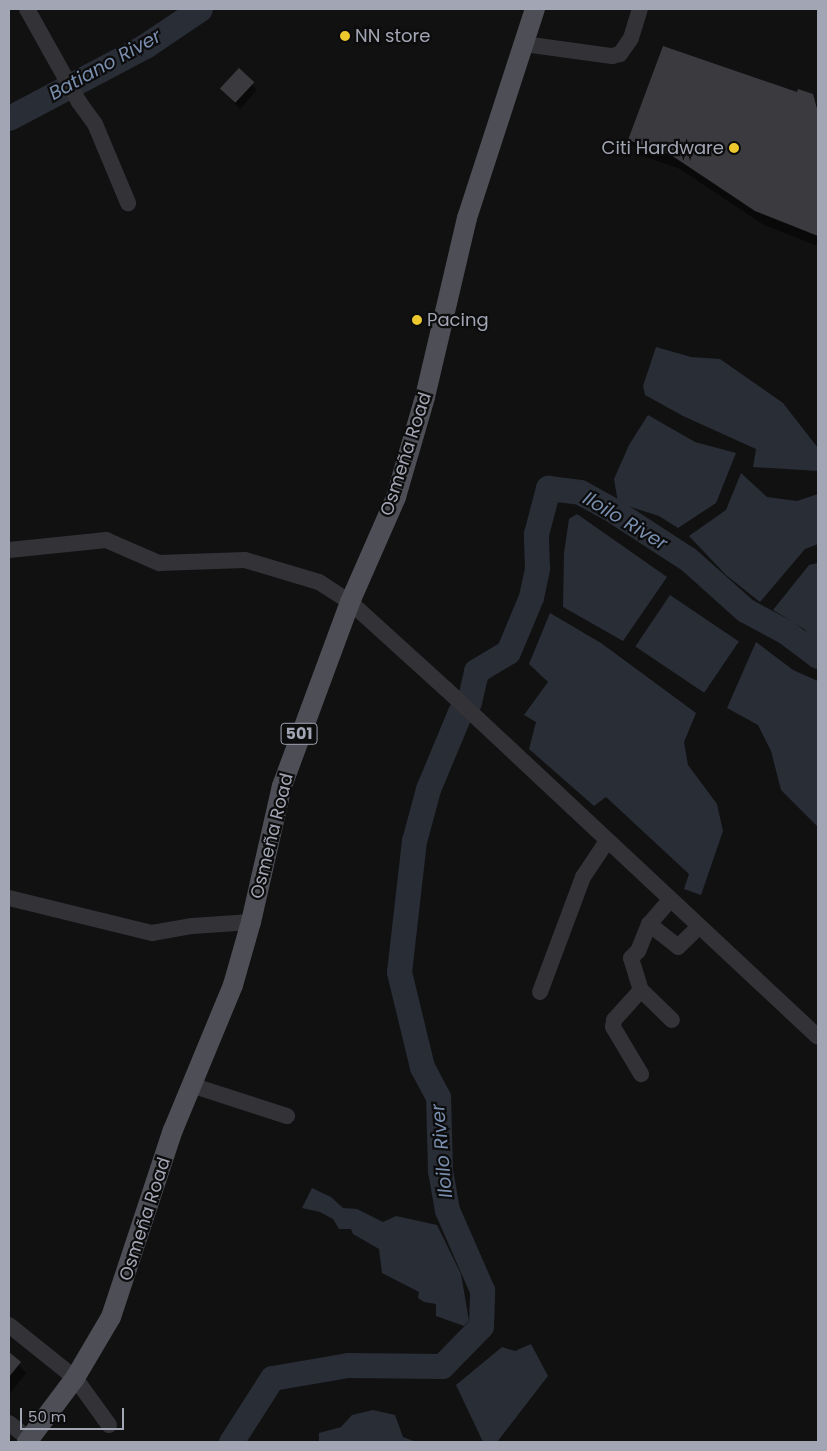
<!DOCTYPE html>
<html>
<head>
<meta charset="utf-8">
<style>
	body { margin:0 }
	#map { position:relative; width:827px; height:1451px; overflow:hidden; background:#111112; font-family:Poppins,sans-serif }
	div>[style] { position:absolute }
	.water>* { inset:0; background:#282d36; transform-origin:0 0 }
	.shadow>* { inset:0; background:#0007 }
	.river>* { height:25px; margin:-12.5px; padding:0 12.5px; transform-origin:12.5px; border-radius:12.5px; background:#282d36 }
	.building>* { inset:0; background:#3b3b3f; transform-origin:0 0 }
	.minor>* { height:16px; margin:-8px; padding:0 8px; transform-origin:8px; border-radius:8px; background:#323237 }
	.major>* { height:20px; margin:-10px; padding:0 10px; transform-origin:10px; border-radius:10px; background:#4e4f56 }
	.dots>* { width:14px; height:14px; translate:-50% -50%; box-sizing:border-box; border:2px solid #0c0c0d; border-radius:50% }
	span { translate:-50% -50%; white-space:nowrap; text-align:center; line-height:1.15; -webkit-text-stroke:4.5px #0c0c0d; paint-order:stroke }
	.shield-label span { padding:1px 4px; background:#0c0c0d; border:1px solid; border-radius:4px; -webkit-text-stroke-width:0 }
	.shield-label { font-size:16px; color:#a2a5b3; font-weight:700 }
	.poi-label { font-size:18px; color:#a2a5b3 }
	.left { translate:0 -50%; text-align:left }
	.right { translate:-100% -50%; text-align:right }
	.street-label { font-size:18px; color:#a2a5b3 }
	.water-label { font-size:19px; color:#798eae; font-style:italic }
	.frame { position:absolute; inset:0; border:10px solid #a2a5b3; pointer-events:none }
	.scale { position:absolute; left:20px; top:1408px; width:104px; height:22px; box-sizing:border-box; border:2px solid #a2a5b3; border-top:0; padding-left:6px; font-size:15px; line-height:18px; white-space:nowrap; color:#a2a5b3; -webkit-text-stroke:4px #0c0c0d; paint-order:stroke }
</style>
</head>
<body>
<div id="map">
	<div class="water">
		<i style="clip-path:polygon(656px 347px,691px 357px,720px 359px,783px 403px,818px 448px,818px 471px,753px 467px,756px 449px,683px 416px,645px 395px,643px 386px)"></i>
		<i style="clip-path:polygon(648px 415px,695px 442px,736px 453px,716px 503px,678px 528px,659px 516px,618px 503px,614px 479px,629px 445px)"></i>
		<i style="clip-path:polygon(741px 473px,767px 497px,797px 501px,818px 494px,818px 544px,805px 549px,760px 602px,726px 575px,689px 536px,726px 510px)"></i>
		<i style="clip-path:polygon(577px 514px,667px 577px,623px 641px,563px 607px,564px 553px,569px 519px)"></i>
		<i style="clip-path:polygon(818px 563px,818px 644px,804px 629px,773px 610px,809px 565px)"></i>
		<i style="left:670px;top:595px;width:83px;height:62px;rotate:34deg"></i>
		<i style="clip-path:polygon(550px 613px,601px 643px,696px 713px,684px 742px,688px 765px,717px 804px,723px 831px,701px 895px,684px 889px,689px 874px,606px 797px,594px 806px,529px 749px,536px 722px,524px 715px,548px 682px,529px 664px)"></i>
		<i style="clip-path:polygon(756px 642px,793px 670px,818px 681px,818px 827px,781px 790px,771px 751px,758px 725px,727px 708px)"></i>
		<i style="clip-path:polygon(312px 1188px,331px 1197px,343px 1208px,357px 1209px,383px 1222px,396px 1216px,437px 1225px,461px 1274px,469px 1321px,464px 1326px,436px 1316px,436px 1304px,424px 1302px,418px 1298px,419px 1292px,382px 1273px,379px 1249px,353px 1234px,351px 1229px,339px 1229px,333px 1219px,320px 1212px,302px 1208px)"></i>
		<i style="clip-path:polygon(531px 1344px,548px 1376px,497px 1442px,483px 1442px,456px 1385px,502px 1347px,515px 1351px)"></i>
		<i style="clip-path:polygon(373px 1410px,395px 1415px,403px 1437px,416px 1442px,319px 1442px,319px 1433px,341px 1427px,352px 1415px)"></i>
	</div>
	<div class="shadow">
		<i style="clip-path:polygon(239px 70px,257px 90px,240px 109px,222px 90px)"></i>
		<i style="clip-path:polygon(798px 94px,812px 95px,818px 106px,818px 246px,764px 225px,680px 169px,638px 154px,630px 140px)"></i>
		<i style="clip-path:polygon(9px 1354px,26px 1373px,9px 1395px)"></i>
	</div>
	<div class="river">
		<i style="left:9px;top:118px;width:154px;rotate:-27.9deg"></i>
		<i style="left:145px;top:46px;width:66px;rotate:-33.9deg"></i>
		<i style="left:469px;top:702px;width:32px;rotate:-77deg"></i>
		<i style="left:476px;top:671px;width:37px;rotate:-31deg"></i>
		<i style="left:508px;top:652px;width:60px;rotate:-67.3deg"></i>
		<i style="left:531px;top:597px;width:30px;rotate:-78deg"></i>
		<i style="left:537px;top:568px;width:34px;rotate:-92deg"></i>
		<i style="left:536px;top:534px;width:48px;rotate:-75.4deg"></i>
		<i style="left:548px;top:488px;width:32px;rotate:7deg"></i>
		<i style="left:580px;top:492px;width:39px;rotate:29deg"></i>
		<i style="left:614px;top:511px;width:88px;rotate:33deg"></i>
		<i style="left:688px;top:559px;width:76px;rotate:41.8deg"></i>
		<i style="left:745px;top:610px;width:47px;rotate:28.2deg"></i>
		<i style="left:786px;top:632px;width:40px;rotate:37deg"></i>
		<i style="left:231px;top:1442px;width:76px;rotate:-57.4deg"></i>
		<i style="left:272px;top:1378px;width:77px;rotate:-9.7deg"></i>
		<i style="left:348px;top:1365px;width:94px;rotate:0.6deg"></i>
		<i style="left:442px;top:1366px;width:56px;rotate:-45.7deg"></i>
		<i style="left:481px;top:1326px;width:36px;rotate:-88deg"></i>
		<i style="left:482px;top:1290px;width:87px;rotate:-113.6deg"></i>
		<i style="left:447px;top:1210px;width:40px;rotate:-100deg"></i>
		<i style="left:440px;top:1171px;width:74px;rotate:-91.5deg"></i>
		<i style="left:438px;top:1097px;width:34px;rotate:-118deg"></i>
		<i style="left:422px;top:1067px;width:98px;rotate:-103.6deg"></i>
		<i style="left:399px;top:972px;width:132px;rotate:-83.5deg"></i>
		<i style="left:414px;top:841px;width:54px;rotate:-74.9deg"></i>
		<i style="left:428px;top:789px;width:83px;rotate:-67.4deg"></i>
	</div>
	<div class="building">
		<i style="clip-path:polygon(663px 46px,797px 92px,798px 89px,813px 94px,818px 112px,818px 236px,755px 211px,671px 155px,628px 140px)"></i>
		<i style="left:239px;top:68px;width:21px;height:28px;rotate:43deg"></i>
		<i style="clip-path:polygon(9px 1352px,21px 1362px,9px 1377px)"></i>
	</div>
	<div class="minor">
		<i style="left:27px;top:9px;width:107px;rotate:60.8deg"></i>
		<i style="left:79px;top:102px;width:27px;rotate:54deg"></i>
		<i style="left:95px;top:124px;width:86px;rotate:67.3deg"></i>
		<i style="left:524px;top:44px;width:89px;rotate:7.8deg"></i>
		<i style="left:612px;top:56px;width:8px;rotate:-14deg"></i>
		<i style="left:620px;top:54px;width:19px;rotate:-55deg"></i>
		<i style="left:631px;top:38px;width:30px;rotate:-73deg"></i>
		<i style="left:9px;top:550px;width:98px;rotate:-5.9deg"></i>
		<i style="left:106px;top:540px;width:58px;rotate:23.5deg"></i>
		<i style="left:159px;top:563px;width:86px;rotate:-2deg"></i>
		<i style="left:245px;top:560px;width:77px;rotate:16.6deg"></i>
		<i style="left:319px;top:582px;width:37px;rotate:33deg"></i>
		<i style="left:350px;top:602px;width:130px;rotate:42.2deg"></i>
		<i style="left:446px;top:689px;width:509px;rotate:43.09deg"></i>
		<i style="left:9px;top:898px;width:147px;rotate:13.8deg"></i>
		<i style="left:152px;top:933px;width:41px;rotate:-9.9deg"></i>
		<i style="left:192px;top:926px;width:59px;rotate:-3.9deg"></i>
		<i style="left:670px;top:900px;width:32px;rotate:131deg"></i>
		<i style="left:649px;top:924px;width:29px;rotate:112deg"></i>
		<i style="left:638px;top:951px;width:10px;rotate:135deg"></i>
		<i style="left:631px;top:958px;width:34px;rotate:73deg"></i>
		<i style="left:641px;top:990px;width:43px;rotate:44.1deg"></i>
		<i style="left:649px;top:924px;width:37px;rotate:38deg"></i>
		<i style="left:678px;top:947px;width:29px;rotate:-44deg"></i>
		<i style="left:641px;top:990px;width:40px;rotate:132deg"></i>
		<i style="left:614px;top:1020px;width:7px;rotate:98deg"></i>
		<i style="left:613px;top:1027px;width:55px;rotate:59.2deg"></i>
		<i style="left:540px;top:992px;width:123px;rotate:-69.5deg"></i>
		<i style="left:583px;top:877px;width:43px;rotate:-56.3deg"></i>
		<i style="left:191px;top:1085px;width:101px;rotate:17.9deg"></i>
		<i style="left:9px;top:1325px;width:85px;rotate:38.8deg"></i>
		<i style="left:75px;top:1378px;width:58px;rotate:54.1deg"></i>
		<i style="left:9px;top:1423px;width:26px;rotate:39deg"></i>
	</div>
	<div class="major">
		<i style="left:27px;top:1442px;width:80px;rotate:-53.1deg"></i>
		<i style="left:75px;top:1378px;width:71px;rotate:-59.5deg"></i>
		<i style="left:111px;top:1317px;width:197px;rotate:-71.7deg"></i>
		<i style="left:173px;top:1130px;width:157px;rotate:-67.5deg"></i>
		<i style="left:233px;top:985px;width:66px;rotate:-74.1deg"></i>
		<i style="left:251px;top:922px;width:139px;rotate:-77.2deg"></i>
		<i style="left:282px;top:786px;width:196px;rotate:-69.7deg"></i>
		<i style="left:350px;top:602px;width:115px;rotate:-66.3deg"></i>
		<i style="left:396px;top:497px;width:104px;rotate:-73.8deg"></i>
		<i style="left:425px;top:397px;width:184px;rotate:-76.8deg"></i>
		<i style="left:467px;top:218px;width:220px;rotate:-72deg"></i>
	</div>
	<div class="dots">
		<i style="left:345px;top:36px;background:#edc92e"></i>
		<i style="left:734px;top:148px;background:#edc92e"></i>
		<i style="left:417px;top:320px;background:#edc92e"></i>
	</div>
	<div class="shield-label">
		<span style="left:299px;top:734px">501</span>
	</div>
	<div class="poi-label">
		<span class="left" style="left:355px;top:36px">NN store</span>
		<span class="right" style="left:724px;top:148px">Citi Hardware</span>
		<span class="left" style="left:427px;top:320px">Pacing</span>
	</div>
	<div class="street-label">
		<span style="left:406px;top:454px;rotate:-72deg">Osmeña Road</span>
		<span style="left:272px;top:836px;rotate:-76deg">Osmeña Road</span>
		<span style="left:145px;top:1219px;rotate:-72deg">Osmeña Road</span>
	</div>
	<div class="water-label">
		<span style="left:105px;top:65px;rotate:-29deg">Batiano River</span>
		<span style="left:625px;top:521px;rotate:31deg">Iloilo River</span>
		<span style="left:442px;top:1151px;rotate:-95deg">Iloilo River</span>
	</div>
	<div class="frame"></div>
	<div class="scale">50 m</div>
</div>
</body>
</html>
